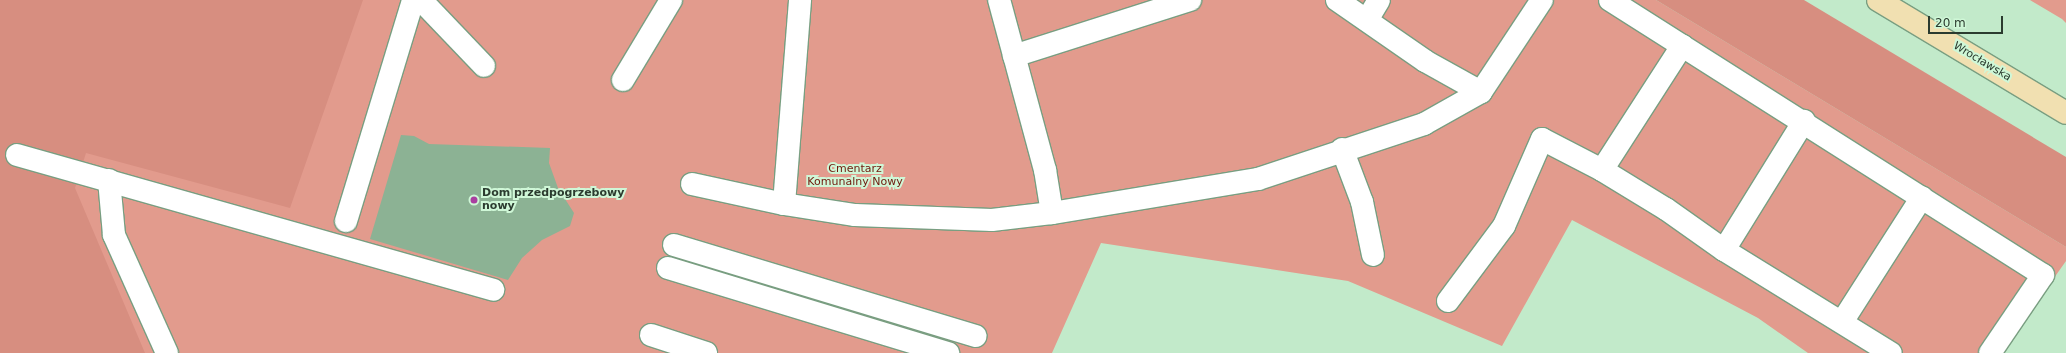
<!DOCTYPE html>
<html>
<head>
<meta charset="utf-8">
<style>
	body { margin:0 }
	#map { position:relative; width:2066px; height:353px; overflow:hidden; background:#c2eaca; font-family:"DejaVu Sans",sans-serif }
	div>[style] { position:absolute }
	.green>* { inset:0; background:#e29b8d }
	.forest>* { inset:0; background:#d78e80 }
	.building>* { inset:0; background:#8cb294 }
	.roads { filter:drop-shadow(1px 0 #799e81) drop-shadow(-1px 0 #799e81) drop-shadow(0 1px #799e81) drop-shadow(0 -1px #799e81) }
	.minor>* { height:22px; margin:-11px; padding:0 11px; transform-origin:11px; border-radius:11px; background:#fff }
	.major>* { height:22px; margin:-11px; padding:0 11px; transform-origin:11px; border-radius:11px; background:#f1e0b1 }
	.dots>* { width:11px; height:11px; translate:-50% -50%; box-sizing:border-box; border:2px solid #cff7d7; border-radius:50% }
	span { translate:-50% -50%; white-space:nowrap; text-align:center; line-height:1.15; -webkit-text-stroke:4px #cff7d7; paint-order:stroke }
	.street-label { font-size:11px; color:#2b3b2f }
	.park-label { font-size:11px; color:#6e180c }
	.poi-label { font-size:11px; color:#2b3b2f; font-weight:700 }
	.left { translate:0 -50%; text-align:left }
	.scale { position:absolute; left:1928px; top:16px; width:75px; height:18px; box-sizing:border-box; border:2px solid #2b3b2f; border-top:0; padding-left:5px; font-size:12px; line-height:14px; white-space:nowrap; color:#2b3b2f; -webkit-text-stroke:3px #cff7d7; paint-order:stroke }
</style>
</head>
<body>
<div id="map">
	<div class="green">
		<i style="clip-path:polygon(61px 0,1656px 0,2066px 247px,2066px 261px,2001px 353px,1808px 353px,1758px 318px,1572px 220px,1502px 346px,1348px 281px,1101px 243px,1052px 353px,0 353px)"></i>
		<i style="clip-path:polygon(2030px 0,2066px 0,2066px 23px,2062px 19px)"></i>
	</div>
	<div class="forest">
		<i style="clip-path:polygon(0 0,363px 0,290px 208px,86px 153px,75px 188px,145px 353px,0 353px)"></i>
		<i style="clip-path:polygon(1656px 0,1804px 0,2066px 157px,2066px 247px)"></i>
	</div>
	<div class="building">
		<i style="clip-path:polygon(401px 135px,414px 136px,429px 144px,550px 148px,549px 163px,558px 188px,574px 213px,570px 226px,542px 240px,522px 258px,508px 280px,370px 239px)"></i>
	</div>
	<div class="roads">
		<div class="minor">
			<i style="left:421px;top:0;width:91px;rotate:46.3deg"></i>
			<i style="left:1337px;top:0;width:107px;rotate:34.7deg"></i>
			<i style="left:1425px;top:61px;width:64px;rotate:29deg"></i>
			<i style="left:1610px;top:0;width:513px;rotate:32.42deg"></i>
			<i style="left:2043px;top:275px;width:94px;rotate:124.2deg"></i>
			<i style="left:1367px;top:20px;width:23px;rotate:-59deg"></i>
			<i style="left:1014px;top:56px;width:185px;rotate:-17.7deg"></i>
			<i style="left:623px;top:80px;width:93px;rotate:-59deg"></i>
			<i style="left:1342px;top:149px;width:57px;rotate:69.3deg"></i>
			<i style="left:1362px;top:202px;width:54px;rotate:78.3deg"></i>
			<i style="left:17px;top:155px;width:495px;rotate:15.8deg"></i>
			<i style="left:1602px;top:170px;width:148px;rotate:-57.2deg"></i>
			<i style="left:109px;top:180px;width:55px;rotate:84.8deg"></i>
			<i style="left:114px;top:235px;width:129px;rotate:65.8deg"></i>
			<i style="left:692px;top:184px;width:94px;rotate:12.3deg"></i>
			<i style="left:784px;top:204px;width:72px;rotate:8.8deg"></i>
			<i style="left:855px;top:215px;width:137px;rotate:2.1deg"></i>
			<i style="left:992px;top:220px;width:60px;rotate:-6.7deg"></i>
			<i style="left:1052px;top:213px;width:44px;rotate:-99.2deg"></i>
			<i style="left:1045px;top:170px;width:176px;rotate:-105.1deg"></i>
			<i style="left:784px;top:204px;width:205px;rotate:-85.5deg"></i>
			<i style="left:1052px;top:213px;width:209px;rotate:-9.4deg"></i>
			<i style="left:1258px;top:179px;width:175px;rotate:-18.3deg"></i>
			<i style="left:1424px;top:124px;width:65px;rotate:-29.3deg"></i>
			<i style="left:1481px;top:92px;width:110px;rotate:-56.5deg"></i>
			<i style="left:346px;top:221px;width:231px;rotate:-73.1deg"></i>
			<i style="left:674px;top:245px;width:315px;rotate:16.8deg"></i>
			<i style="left:1724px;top:250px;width:152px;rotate:-58.2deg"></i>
			<i style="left:668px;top:268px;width:293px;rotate:16.9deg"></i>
			<i style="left:1448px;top:301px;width:94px;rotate:-53.3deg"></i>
			<i style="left:1504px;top:226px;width:95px;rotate:-66.4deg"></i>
			<i style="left:1542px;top:139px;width:68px;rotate:27.3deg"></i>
			<i style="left:1602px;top:170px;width:75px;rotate:31.4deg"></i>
			<i style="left:1666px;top:209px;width:71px;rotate:35.3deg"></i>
			<i style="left:1724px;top:250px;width:196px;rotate:31.7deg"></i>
			<i style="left:1842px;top:322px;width:148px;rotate:-57.4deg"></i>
			<i style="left:651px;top:335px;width:58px;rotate:18.1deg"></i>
		</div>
		<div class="major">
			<i style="left:1878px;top:0;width:219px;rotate:31deg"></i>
		</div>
	</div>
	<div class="dots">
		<i style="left:474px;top:200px;background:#a93fa0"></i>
	</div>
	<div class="street-label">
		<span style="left:1982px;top:62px;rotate:31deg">Wrocławska</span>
	</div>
	<div class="park-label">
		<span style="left:855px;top:176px">Cmentarz<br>Komunalny Nowy</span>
	</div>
	<div class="poi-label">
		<span class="left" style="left:482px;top:200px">Dom przedpogrzebowy<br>nowy</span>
	</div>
	<div class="scale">20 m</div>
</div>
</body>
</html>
